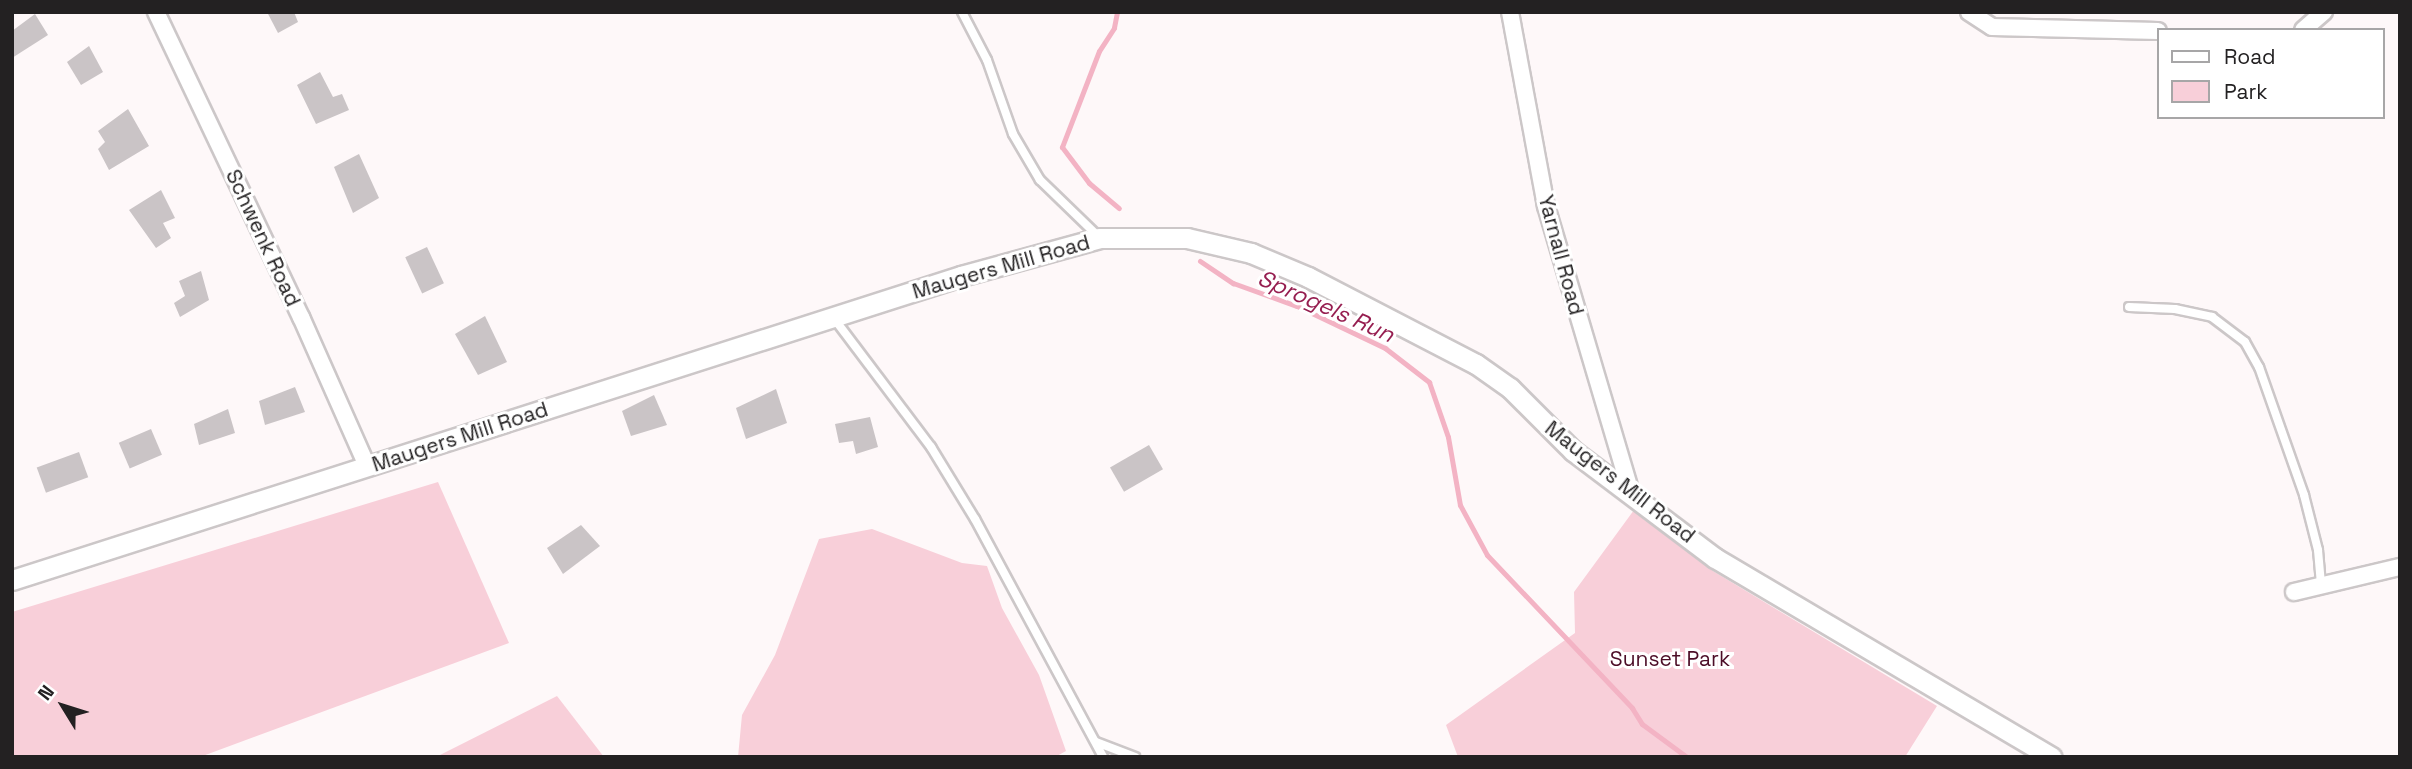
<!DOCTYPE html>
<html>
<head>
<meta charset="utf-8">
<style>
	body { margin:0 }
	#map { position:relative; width:2412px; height:769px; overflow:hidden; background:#fef8f9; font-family:"Space Grotesk",sans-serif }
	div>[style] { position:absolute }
	.green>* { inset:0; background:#f8cfd9 }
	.stream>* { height:5px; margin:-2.5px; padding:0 2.5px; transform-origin:2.5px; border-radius:2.5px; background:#f3b3c4 }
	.building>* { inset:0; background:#cac4c6; transform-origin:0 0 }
	.roads { filter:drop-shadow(2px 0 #ccc7c8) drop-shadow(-2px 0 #ccc7c8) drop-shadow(0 2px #ccc7c8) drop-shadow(0 -2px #ccc7c8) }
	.service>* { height:8px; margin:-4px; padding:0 4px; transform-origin:4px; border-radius:4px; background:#fff }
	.minor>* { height:16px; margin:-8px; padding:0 8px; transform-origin:8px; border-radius:8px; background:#fff }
	.tertiary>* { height:19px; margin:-9.5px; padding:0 9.5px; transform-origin:9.5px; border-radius:9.5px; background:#fff }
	span { translate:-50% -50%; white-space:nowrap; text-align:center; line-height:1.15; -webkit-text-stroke:6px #fff; paint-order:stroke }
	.street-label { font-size:21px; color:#232122 }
	.park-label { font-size:21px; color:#4c0d27 }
	.water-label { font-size:23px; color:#961e50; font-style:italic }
	.frame { position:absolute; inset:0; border:14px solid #232122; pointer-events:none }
	.legend { position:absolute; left:2157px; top:28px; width:228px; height:91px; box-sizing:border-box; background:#fff; border:2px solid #a7a6a7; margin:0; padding:9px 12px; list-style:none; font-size:21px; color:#232122 }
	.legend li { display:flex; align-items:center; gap:14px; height:35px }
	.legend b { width:35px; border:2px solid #a7a6a7 }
	.north { position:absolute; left:28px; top:671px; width:70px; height:70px; -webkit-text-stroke:5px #fff; paint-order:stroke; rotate:308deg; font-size:19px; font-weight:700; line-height:28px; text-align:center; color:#232122 }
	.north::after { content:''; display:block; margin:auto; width:24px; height:32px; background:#232122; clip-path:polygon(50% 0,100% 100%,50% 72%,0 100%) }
</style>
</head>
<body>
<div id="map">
	<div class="green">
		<i style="clip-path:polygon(438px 482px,509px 643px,200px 757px,12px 757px,12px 612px)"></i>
		<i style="clip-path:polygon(1634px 510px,1713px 571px,1937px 706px,1905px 757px,1458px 757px,1446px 725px,1575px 633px,1574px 592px)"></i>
		<i style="clip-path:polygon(872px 529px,962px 563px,987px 566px,1002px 608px,1039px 675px,1066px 751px,1055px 757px,738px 757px,742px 715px,775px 655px,819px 539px)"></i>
		<i style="clip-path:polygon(557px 696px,604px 757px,436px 757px)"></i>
	</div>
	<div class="stream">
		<i style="left:1117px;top:12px;width:16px;rotate:101deg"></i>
		<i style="left:1114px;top:28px;width:27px;rotate:123deg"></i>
		<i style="left:1099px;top:51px;width:103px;rotate:111.1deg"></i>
		<i style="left:1062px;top:147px;width:45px;rotate:53.1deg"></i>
		<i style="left:1089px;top:183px;width:39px;rotate:40deg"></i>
		<i style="left:1200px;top:261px;width:40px;rotate:34deg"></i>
		<i style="left:1233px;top:283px;width:68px;rotate:19.8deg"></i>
		<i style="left:1297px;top:306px;width:98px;rotate:25.5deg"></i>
		<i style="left:1385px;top:348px;width:56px;rotate:37.7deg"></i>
		<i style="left:1429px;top:382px;width:58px;rotate:70.9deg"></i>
		<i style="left:1448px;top:437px;width:69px;rotate:80deg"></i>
		<i style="left:1460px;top:505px;width:57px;rotate:61.6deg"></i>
		<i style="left:1487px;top:555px;width:211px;rotate:46.5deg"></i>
		<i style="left:1632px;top:708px;width:19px;rotate:58deg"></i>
		<i style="left:1642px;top:724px;width:56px;rotate:36.3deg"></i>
	</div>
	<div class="building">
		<i style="clip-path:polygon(267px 12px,294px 12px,298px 22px,278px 33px)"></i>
		<i style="clip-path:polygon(35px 14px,48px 35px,12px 58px,12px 31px)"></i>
		<i style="clip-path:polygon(89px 46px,103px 72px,81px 85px,67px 62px)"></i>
		<i style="clip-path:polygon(320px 72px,333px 97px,342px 94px,349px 110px,316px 124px,297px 85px)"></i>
		<i style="clip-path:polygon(128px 109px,149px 146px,109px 170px,98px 149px,105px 142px,98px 131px)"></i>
		<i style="clip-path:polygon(359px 154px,379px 198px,353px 213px,334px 167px)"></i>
		<i style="clip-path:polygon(161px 190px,175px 218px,163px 223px,171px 238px,156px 248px,129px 210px)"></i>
		<i style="left:427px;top:247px;width:40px;height:24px;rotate:65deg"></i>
		<i style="clip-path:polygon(201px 271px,209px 300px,180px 317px,174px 303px,185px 296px,179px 281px)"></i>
		<i style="clip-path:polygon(485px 316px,507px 362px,478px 375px,455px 334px)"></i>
		<i style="clip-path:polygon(295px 387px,305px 412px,265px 425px,259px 401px)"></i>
		<i style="clip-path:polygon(776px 389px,787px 423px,746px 439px,736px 408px)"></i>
		<i style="clip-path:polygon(654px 395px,667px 425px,631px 436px,622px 411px)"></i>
		<i style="clip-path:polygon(228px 409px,235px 433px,199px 445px,194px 424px)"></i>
		<i style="clip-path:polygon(870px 417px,878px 447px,856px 454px,853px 441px,839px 443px,835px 424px)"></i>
		<i style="left:151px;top:429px;width:28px;height:35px;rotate:67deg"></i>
		<i style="left:1149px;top:445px;width:28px;height:45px;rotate:60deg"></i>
		<i style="left:79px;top:452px;width:27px;height:45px;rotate:70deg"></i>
		<i style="clip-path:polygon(581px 525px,600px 546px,563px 574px,547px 548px)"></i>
	</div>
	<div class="roads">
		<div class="service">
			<i style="left:962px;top:12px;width:54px;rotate:62.5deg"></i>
			<i style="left:987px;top:60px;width:78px;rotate:70.6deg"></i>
			<i style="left:1013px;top:134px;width:53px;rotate:59.6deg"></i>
			<i style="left:1040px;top:180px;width:81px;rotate:44deg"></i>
			<i style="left:2129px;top:307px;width:46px;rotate:2.5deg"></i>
			<i style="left:2175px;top:309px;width:38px;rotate:12deg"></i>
			<i style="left:2212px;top:317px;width:41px;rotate:37.1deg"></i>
			<i style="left:2245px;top:342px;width:29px;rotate:61deg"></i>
			<i style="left:2259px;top:367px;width:136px;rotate:70.6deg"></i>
			<i style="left:2304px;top:495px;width:57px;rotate:75.7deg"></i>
			<i style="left:2318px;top:550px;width:36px;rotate:85deg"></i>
			<i style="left:833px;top:317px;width:163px;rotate:53deg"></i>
			<i style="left:931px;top:447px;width:84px;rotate:58.6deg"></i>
			<i style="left:975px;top:519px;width:270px;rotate:61.7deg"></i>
			<i style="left:1096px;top:742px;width:42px;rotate:21deg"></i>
		</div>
		<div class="minor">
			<i style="left:156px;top:12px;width:338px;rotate:64.6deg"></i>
			<i style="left:301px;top:317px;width:163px;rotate:66.1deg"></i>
			<i style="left:1510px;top:12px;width:197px;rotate:79.5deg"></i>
			<i style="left:1546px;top:206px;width:299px;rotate:73.5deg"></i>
			<i style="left:1969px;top:12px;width:27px;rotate:33deg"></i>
			<i style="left:1992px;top:27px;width:166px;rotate:1.4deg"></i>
			<i style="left:2303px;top:30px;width:28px;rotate:-41deg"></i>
			<i style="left:2294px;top:592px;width:109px;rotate:-13.3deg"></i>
		</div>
		<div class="tertiary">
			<i style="left:12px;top:580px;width:997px;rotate:-17.76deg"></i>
			<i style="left:961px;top:276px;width:144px;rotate:-15.3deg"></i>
			<i style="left:1100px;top:238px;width:87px"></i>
			<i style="left:1187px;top:238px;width:66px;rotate:13.2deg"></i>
			<i style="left:1251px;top:253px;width:62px;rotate:22.8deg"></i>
			<i style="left:1308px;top:277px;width:189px;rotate:27.4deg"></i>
			<i style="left:1476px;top:364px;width:42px;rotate:35.2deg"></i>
			<i style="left:1510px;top:388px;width:89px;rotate:45deg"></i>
			<i style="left:1573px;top:451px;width:178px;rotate:37deg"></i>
			<i style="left:1715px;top:558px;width:391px;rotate:30.6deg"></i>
		</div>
	</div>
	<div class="street-label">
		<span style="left:263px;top:238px;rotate:65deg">Schwenk Road</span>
		<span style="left:1561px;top:255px;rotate:75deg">Yarnall Road</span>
		<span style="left:1001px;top:267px;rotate:-16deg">Maugers Mill Road</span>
		<span style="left:460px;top:437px;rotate:-18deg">Maugers Mill Road</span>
		<span style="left:1620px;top:482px;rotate:38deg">Maugers Mill Road</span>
	</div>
	<div class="park-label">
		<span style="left:1670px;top:659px">Sunset Park</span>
	</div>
	<div class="water-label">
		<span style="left:1326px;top:306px;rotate:24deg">Sprogels Run</span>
	</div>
	<div class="frame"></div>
	<ul class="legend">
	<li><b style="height:9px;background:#fff"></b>Road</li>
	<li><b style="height:19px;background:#f8cfd9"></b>Park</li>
	</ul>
	<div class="north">N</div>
</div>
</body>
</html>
